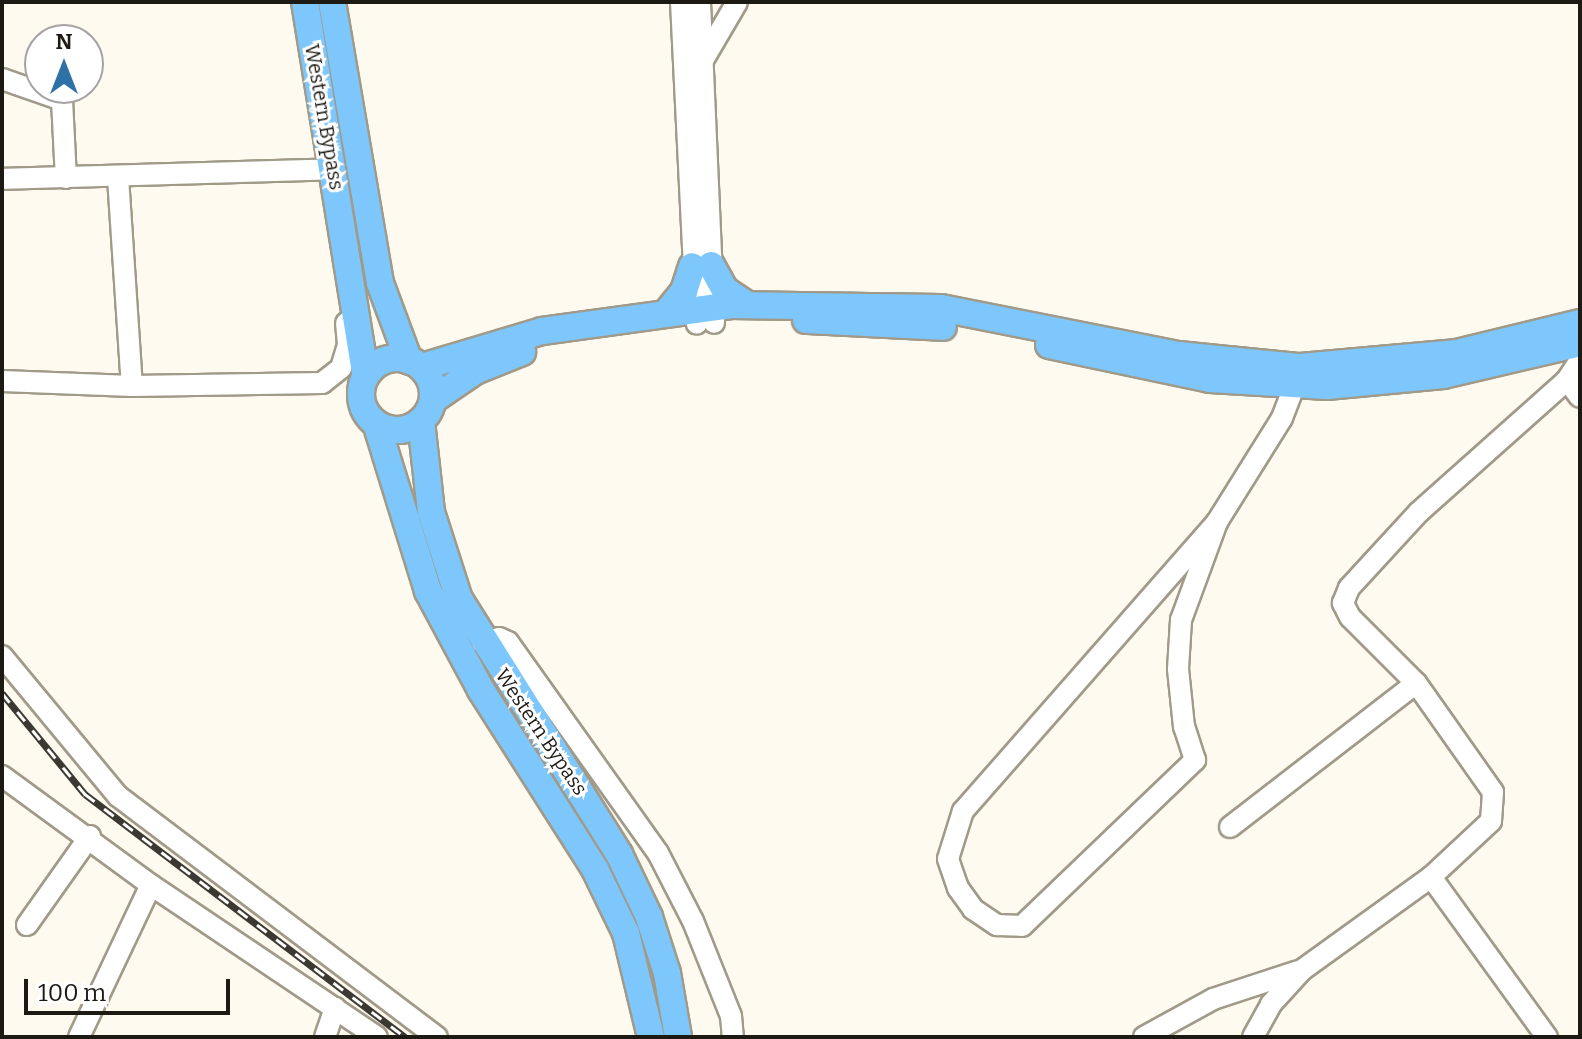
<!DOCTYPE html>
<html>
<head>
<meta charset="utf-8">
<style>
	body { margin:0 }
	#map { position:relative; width:1582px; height:1039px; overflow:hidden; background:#fefaef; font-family:Bitter,serif }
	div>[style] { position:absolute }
	.roads { filter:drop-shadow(2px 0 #a19a89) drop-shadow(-2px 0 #a19a89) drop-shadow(0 2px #a19a89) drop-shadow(0 -2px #a19a89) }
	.minor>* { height:20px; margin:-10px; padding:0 10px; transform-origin:10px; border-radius:10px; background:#fff }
	.major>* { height:26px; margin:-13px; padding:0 13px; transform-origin:13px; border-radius:13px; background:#7dc7fd }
	.major>.ring { margin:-13px; padding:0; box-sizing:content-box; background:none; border:26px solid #7dc7fd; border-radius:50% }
	.rail>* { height:7px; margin-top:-3.5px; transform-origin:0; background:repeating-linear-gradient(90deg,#fff 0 12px,#3b3931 0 24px); box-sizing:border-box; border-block:2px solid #3b3931 }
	span { translate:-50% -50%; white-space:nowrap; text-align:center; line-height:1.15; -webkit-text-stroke:6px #fff; paint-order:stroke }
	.street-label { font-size:20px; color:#1c1a13 }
	.frame { position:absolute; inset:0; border:4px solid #1c1a13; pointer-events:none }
	.north { position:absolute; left:24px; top:24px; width:80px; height:80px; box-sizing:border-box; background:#fff; border:2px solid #a4a3a1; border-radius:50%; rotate:0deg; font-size:22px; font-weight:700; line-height:32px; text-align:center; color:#1c1a13 }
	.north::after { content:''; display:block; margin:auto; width:28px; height:36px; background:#2e71a7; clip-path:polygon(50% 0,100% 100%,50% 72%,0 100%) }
	.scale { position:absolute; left:24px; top:979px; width:206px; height:36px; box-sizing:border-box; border:4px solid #1c1a13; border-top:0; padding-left:10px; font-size:24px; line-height:28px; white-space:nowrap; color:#1c1a13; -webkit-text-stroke:6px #fff; paint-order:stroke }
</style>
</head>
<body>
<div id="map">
	<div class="roads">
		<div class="minor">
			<i style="left:681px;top:2px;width:322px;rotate:87.2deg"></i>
			<i style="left:700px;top:2px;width:321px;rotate:87.5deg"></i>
			<i style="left:702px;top:62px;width:69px;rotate:-59.7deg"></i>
			<i style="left:2px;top:79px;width:64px;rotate:19.3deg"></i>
			<i style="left:62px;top:100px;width:78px;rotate:87.1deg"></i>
			<i style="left:118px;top:177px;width:209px;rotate:86.2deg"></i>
			<i style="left:2px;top:179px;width:331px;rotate:-1.7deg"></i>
			<i style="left:1567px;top:380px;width:21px;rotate:53deg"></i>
			<i style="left:2px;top:381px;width:130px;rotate:2.2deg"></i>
			<i style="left:132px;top:386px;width:190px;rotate:-0.9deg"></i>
			<i style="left:322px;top:383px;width:24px;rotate:-38deg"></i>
			<i style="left:341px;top:368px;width:24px;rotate:-73deg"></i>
			<i style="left:348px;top:345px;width:22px;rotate:-95deg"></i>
			<i style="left:1217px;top:522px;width:385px;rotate:131.3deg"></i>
			<i style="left:963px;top:811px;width:50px;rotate:107.4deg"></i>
			<i style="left:948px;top:859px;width:31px;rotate:71deg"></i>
			<i style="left:958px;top:888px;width:26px;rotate:54deg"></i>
			<i style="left:973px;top:909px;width:29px;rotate:34deg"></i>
			<i style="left:997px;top:925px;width:25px;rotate:2deg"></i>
			<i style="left:1022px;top:926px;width:240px;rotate:-43.8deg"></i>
			<i style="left:1195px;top:760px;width:35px;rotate:-108deg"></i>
			<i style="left:1184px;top:727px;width:58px;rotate:-95.9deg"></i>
			<i style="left:1178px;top:669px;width:49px;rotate:-86.5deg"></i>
			<i style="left:1181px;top:620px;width:104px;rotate:-69.8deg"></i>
			<i style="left:1217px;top:522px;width:123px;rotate:-58deg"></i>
			<i style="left:1282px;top:418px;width:34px;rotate:-69deg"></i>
			<i style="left:482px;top:642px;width:17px;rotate:-13deg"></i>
			<i style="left:499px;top:638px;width:10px;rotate:24deg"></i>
			<i style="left:508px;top:642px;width:259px;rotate:54.6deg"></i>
			<i style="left:658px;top:853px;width:76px;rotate:62.8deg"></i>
			<i style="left:693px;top:921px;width:102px;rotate:68.2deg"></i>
			<i style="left:731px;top:1016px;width:21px;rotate:85deg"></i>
			<i style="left:2px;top:656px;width:182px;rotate:50.4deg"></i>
			<i style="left:118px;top:796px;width:400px;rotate:37.1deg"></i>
			<i style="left:2px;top:776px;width:185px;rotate:36.2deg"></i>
			<i style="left:151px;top:885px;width:272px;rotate:33.9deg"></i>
			<i style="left:1230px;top:827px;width:235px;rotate:-37.7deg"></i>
			<i style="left:1431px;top:877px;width:198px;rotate:54.1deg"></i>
			<i style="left:27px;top:925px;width:109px;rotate:-54.7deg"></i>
			<i style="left:79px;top:1037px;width:168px;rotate:-64.7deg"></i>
			<i style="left:325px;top:1037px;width:31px;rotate:-71deg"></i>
			<i style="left:1144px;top:1037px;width:79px;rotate:-28.8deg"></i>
			<i style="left:1213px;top:999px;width:89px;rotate:-18.2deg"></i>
			<i style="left:1253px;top:1037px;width:38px;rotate:-61deg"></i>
			<i style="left:1271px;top:1004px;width:46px;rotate:-47.6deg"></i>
			<i style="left:1302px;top:970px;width:159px;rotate:-35.8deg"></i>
			<i style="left:1431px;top:877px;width:82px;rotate:-43deg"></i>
			<i style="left:1491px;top:821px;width:29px;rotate:-86deg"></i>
			<i style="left:1493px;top:792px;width:133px;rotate:-125.2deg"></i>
			<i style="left:1416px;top:683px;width:93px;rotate:-135deg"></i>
			<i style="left:1350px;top:617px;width:16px;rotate:-117deg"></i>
			<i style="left:1343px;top:603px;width:16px;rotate:-68deg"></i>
			<i style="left:1349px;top:588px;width:103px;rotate:-47.4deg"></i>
			<i style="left:1419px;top:512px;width:198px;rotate:-41.7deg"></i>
			<i style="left:1567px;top:380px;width:24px;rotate:-57deg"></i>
		</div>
		<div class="major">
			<i style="left:305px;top:2px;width:377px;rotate:80.8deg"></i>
			<i style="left:332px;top:2px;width:285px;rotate:80.3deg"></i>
			<i style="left:380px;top:283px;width:83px;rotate:69.6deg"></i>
			<i style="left:711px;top:265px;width:29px;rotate:61deg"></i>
			<i style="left:725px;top:290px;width:27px;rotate:34deg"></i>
			<i style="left:668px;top:311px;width:26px;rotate:-51deg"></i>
			<i style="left:684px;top:291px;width:26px;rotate:-72deg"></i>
			<i style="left:806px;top:320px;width:137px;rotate:2.9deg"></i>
			<i style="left:1049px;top:345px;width:165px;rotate:11.9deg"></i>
			<i style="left:1210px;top:379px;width:117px;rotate:3.4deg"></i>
			<i style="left:1327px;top:386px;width:117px;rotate:-5.4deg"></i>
			<i style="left:1443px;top:375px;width:141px;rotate:-13.1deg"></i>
			<i class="ring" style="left:361px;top:358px;width:46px;height:46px"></i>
			<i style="left:422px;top:367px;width:125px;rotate:-16.7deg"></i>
			<i style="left:542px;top:331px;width:191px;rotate:-7.8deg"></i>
			<i style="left:731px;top:305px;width:210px;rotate:0.8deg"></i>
			<i style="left:941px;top:308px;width:243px;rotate:11.2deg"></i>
			<i style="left:1179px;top:355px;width:122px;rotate:5.7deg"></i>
			<i style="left:1300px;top:367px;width:158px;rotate:-5.1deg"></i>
			<i style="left:1457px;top:353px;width:127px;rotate:-13.7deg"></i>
			<i style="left:434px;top:399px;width:50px;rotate:-34.3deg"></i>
			<i style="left:475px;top:371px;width:51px;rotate:-22deg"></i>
			<i style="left:421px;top:421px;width:92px;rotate:83.7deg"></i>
			<i style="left:431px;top:512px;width:91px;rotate:72.2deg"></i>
			<i style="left:459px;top:599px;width:301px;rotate:57.9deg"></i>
			<i style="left:619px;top:854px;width:70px;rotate:64.5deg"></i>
			<i style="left:649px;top:917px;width:59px;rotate:72.2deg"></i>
			<i style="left:667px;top:973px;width:65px;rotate:80.2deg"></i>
			<i style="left:377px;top:426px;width:173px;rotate:72.8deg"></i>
			<i style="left:428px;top:591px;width:112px;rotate:61.8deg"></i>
			<i style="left:481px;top:690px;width:212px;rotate:57.5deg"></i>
			<i style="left:595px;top:869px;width:71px;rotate:64.2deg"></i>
			<i style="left:626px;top:933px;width:107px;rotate:76.5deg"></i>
		</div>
	</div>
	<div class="rail">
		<i style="left:2px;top:693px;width:131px;rotate:50.6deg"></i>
		<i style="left:85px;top:794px;width:402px;rotate:37.2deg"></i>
	</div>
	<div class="street-label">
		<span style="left:324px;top:117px;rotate:80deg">Western Bypass</span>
		<span style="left:541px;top:732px;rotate:56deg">Western Bypass</span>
	</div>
	<div class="frame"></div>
	<div class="north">N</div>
	<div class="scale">100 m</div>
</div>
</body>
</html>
